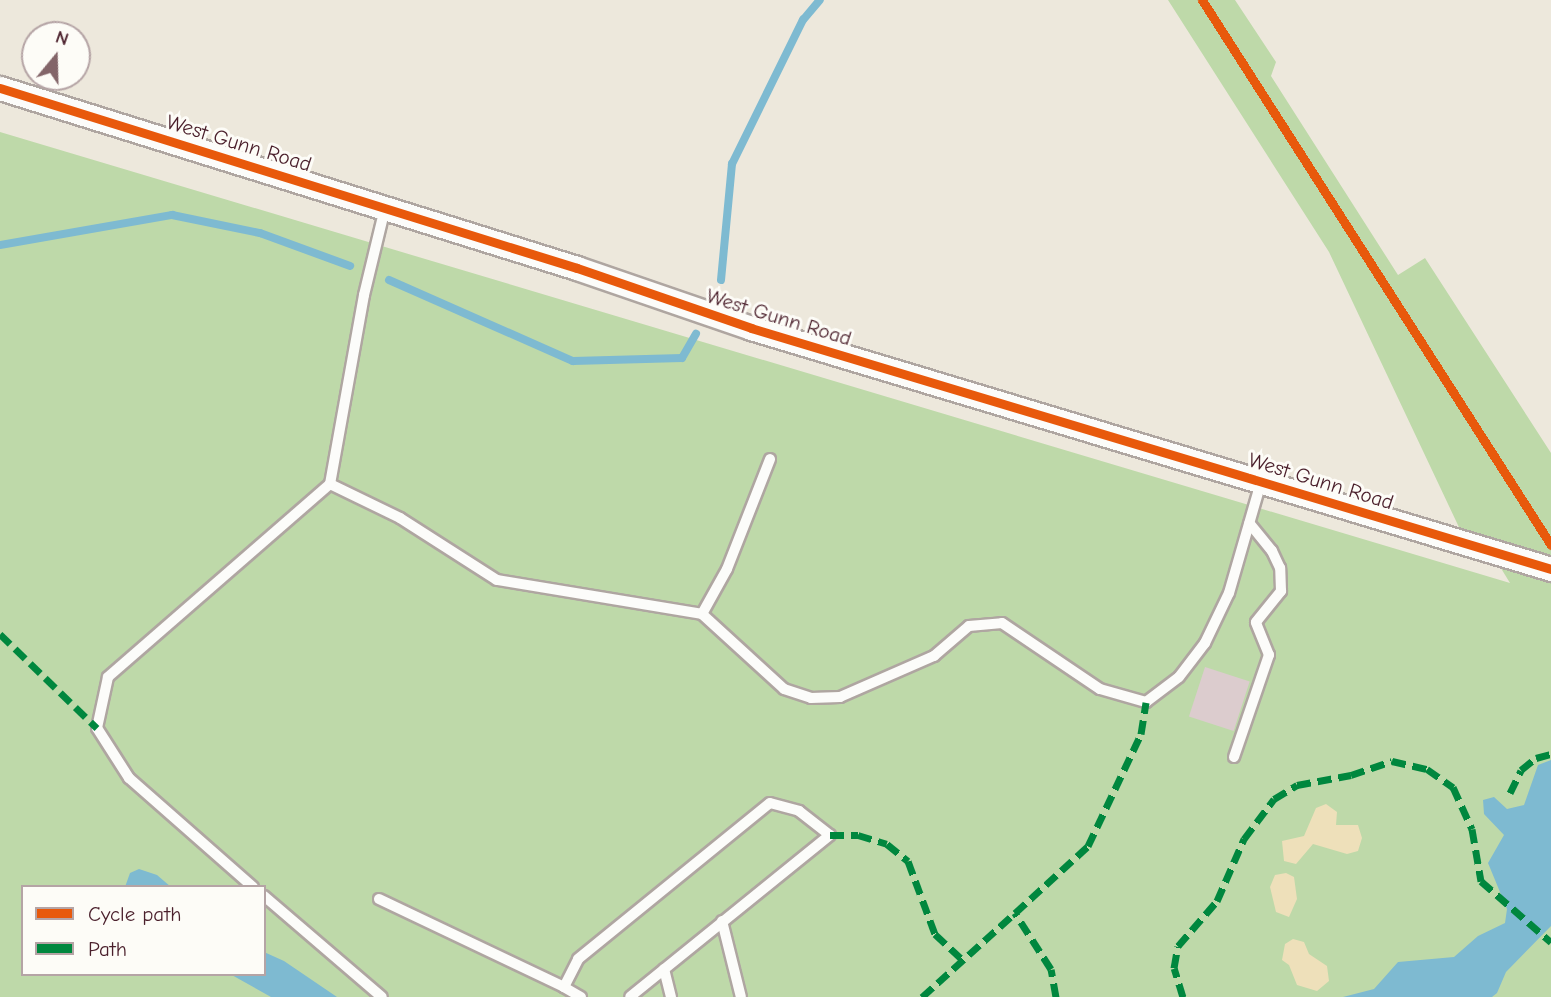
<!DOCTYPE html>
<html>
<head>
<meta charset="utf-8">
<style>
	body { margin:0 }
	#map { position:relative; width:1551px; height:997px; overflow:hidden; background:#ede8dc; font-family:"Comic Neue",sans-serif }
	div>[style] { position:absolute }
	.green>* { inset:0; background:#bed9a9 }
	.sand>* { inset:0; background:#eee0ba }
	.water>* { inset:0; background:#7ebad1 }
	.stream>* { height:8px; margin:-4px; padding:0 4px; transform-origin:4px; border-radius:4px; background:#7ebad1 }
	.building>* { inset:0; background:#dcccce; transform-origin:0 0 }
	.roads { filter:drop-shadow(2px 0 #afa6a1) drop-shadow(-2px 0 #afa6a1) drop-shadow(0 2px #afa6a1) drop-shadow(0 -2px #afa6a1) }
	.service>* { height:10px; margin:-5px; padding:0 5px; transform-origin:5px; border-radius:5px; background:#fcfcfa }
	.minor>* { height:23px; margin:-11.5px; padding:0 11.5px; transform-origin:11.5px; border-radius:11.5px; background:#fcfcfa }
	.quiet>* { height:7px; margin-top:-3.5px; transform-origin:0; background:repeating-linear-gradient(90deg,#00873e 0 14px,transparent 0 21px) }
	.cycleway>* { height:9px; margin:-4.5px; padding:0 4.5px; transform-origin:4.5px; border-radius:4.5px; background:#e8590c }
	span { translate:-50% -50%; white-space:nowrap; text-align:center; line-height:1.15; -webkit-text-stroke:6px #fdfcf7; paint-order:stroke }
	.street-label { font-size:21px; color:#4a1f2b }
	.legend { position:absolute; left:21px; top:885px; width:245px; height:91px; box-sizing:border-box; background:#fdfcf7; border:2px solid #b5a4a5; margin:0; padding:9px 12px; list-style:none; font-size:21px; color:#4a1f2b }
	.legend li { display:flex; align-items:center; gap:14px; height:35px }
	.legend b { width:35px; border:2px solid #b5a4a5 }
	.north { position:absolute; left:21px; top:21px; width:70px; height:70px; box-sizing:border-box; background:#fdfcf7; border:2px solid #b5a4a5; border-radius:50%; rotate:19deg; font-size:19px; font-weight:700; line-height:28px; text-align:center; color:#4a1f2b }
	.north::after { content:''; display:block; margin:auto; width:24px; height:32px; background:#836569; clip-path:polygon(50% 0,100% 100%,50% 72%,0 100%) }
</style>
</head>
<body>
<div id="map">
	<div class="green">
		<i style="clip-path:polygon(evenodd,1168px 0,1235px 0,1276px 62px,1271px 76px,1398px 275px,1425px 258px,1551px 453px,1551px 997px,0 997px,0 132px,1510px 583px,1488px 547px,1465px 540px,1329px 252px,1168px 0,23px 887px,264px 887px,264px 974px,23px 974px,23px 887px)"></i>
	</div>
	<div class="sand">
		<i style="clip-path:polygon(1326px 804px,1337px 812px,1336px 825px,1358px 825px,1362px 838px,1358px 851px,1347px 854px,1313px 844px,1296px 864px,1284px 861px,1282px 841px,1304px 836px,1316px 808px)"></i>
		<i style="clip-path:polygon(1286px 873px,1294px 877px,1297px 899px,1289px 917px,1276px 912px,1270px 887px,1275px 875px)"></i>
		<i style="clip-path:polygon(1293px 939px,1304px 942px,1309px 954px,1327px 966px,1329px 981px,1317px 991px,1297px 985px,1289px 965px,1282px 960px,1285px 944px)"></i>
	</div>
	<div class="water">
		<i style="clip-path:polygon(1551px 760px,1551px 926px,1506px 972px,1497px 993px,1492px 997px,1343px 997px,1374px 989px,1398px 962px,1454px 957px,1478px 936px,1505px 923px,1507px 909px,1488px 863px,1504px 835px,1484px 814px,1483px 800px,1494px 797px,1507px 809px,1524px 805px,1538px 765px)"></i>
		<i style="clip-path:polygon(139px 869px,157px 875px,171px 887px,125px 887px,130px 873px)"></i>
		<i style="clip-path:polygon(264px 952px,284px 961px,337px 997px,271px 997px,230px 974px,264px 974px)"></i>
	</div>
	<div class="stream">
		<i style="left:0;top:245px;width:175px;rotate:-9.9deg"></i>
		<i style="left:172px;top:215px;width:90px;rotate:11.6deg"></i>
		<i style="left:260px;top:233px;width:96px;rotate:20.1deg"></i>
		<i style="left:389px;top:280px;width:201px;rotate:23.8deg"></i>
		<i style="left:573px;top:361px;width:109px;rotate:-1.6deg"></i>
		<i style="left:682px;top:358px;width:28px;rotate:-60deg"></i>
		<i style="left:721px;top:280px;width:117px;rotate:-84.6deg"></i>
		<i style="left:732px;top:164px;width:161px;rotate:-63.8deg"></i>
		<i style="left:803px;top:20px;width:26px;rotate:-50deg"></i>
	</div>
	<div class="building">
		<i style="left:1205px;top:667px;width:47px;height:52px;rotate:18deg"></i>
	</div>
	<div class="roads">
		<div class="service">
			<i style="left:330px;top:484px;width:78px;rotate:25.9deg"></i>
			<i style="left:400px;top:518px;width:115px;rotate:32.6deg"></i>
			<i style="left:497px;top:580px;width:208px;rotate:9.4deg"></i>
			<i style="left:702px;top:614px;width:111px;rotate:42.4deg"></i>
			<i style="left:784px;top:689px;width:28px;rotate:18deg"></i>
			<i style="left:811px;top:698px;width:29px;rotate:-2deg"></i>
			<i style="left:840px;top:697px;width:103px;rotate:-23.6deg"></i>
			<i style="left:934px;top:656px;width:46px;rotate:-40.6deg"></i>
			<i style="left:969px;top:626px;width:33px;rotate:-5deg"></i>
			<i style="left:1002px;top:623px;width:118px;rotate:34deg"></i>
			<i style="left:1100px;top:689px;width:48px;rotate:15.8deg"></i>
			<i style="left:1146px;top:702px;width:41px;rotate:-37.1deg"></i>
			<i style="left:1179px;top:677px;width:43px;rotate:-52.6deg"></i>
			<i style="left:1205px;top:643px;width:55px;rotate:-64.4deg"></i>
			<i style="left:1229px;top:593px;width:116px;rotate:-73.9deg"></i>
			<i style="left:702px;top:614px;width:51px;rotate:-60.9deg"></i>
			<i style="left:727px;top:569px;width:118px;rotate:-68.6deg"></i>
			<i style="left:1234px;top:757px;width:108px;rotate:-71.1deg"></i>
			<i style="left:1269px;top:655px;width:35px;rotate:-112deg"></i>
			<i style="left:1256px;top:622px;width:40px;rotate:-51deg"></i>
			<i style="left:1281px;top:591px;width:23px;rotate:-92deg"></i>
			<i style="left:1280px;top:568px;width:19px;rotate:-115deg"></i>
			<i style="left:1272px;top:551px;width:36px;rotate:-129deg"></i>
			<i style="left:253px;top:887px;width:165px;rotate:-138.7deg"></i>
			<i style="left:129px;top:778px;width:59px;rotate:-122.6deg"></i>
			<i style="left:97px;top:728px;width:52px;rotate:-77.8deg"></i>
			<i style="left:108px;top:677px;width:294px;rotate:-41deg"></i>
			<i style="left:330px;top:484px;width:192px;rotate:-79.8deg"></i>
			<i style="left:364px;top:295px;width:89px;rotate:-76.4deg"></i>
			<i style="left:264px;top:896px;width:155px;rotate:40.6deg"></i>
			<i style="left:379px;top:899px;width:205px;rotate:25.4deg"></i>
			<i style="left:722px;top:921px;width:78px;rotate:76deg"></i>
			<i style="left:664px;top:969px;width:29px;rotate:76deg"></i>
			<i style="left:581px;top:997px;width:20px;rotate:-150deg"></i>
			<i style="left:564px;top:987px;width:31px;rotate:-63deg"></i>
			<i style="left:578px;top:959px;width:247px;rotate:-39.1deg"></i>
			<i style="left:770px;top:803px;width:30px;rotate:15deg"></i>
			<i style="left:799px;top:811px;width:39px;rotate:38deg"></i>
			<i style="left:830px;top:835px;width:257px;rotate:141deg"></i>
		</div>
		<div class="minor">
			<i style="left:0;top:88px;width:604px;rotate:17.33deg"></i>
			<i style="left:577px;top:268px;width:184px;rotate:19deg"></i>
			<i style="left:751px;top:328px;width:836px;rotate:16.76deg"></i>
		</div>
	</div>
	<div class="quiet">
		<i style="left:0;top:634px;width:135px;rotate:44.1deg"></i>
		<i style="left:1510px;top:793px;width:25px;rotate:-64deg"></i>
		<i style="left:1521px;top:770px;width:19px;rotate:-39deg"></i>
		<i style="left:1536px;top:758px;width:16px;rotate:-15deg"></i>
		<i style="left:830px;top:835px;width:28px"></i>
		<i style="left:858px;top:835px;width:30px;rotate:17deg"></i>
		<i style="left:887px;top:844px;width:27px;rotate:39deg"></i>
		<i style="left:908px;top:861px;width:78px;rotate:69.7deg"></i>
		<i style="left:935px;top:934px;width:37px;rotate:43deg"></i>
		<i style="left:922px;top:997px;width:125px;rotate:-42.1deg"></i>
		<i style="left:1056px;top:997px;width:28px;rotate:-100deg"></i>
		<i style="left:1051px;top:969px;width:67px;rotate:-122.7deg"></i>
		<i style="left:1015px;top:913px;width:99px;rotate:-42.5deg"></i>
		<i style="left:1088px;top:846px;width:124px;rotate:-64.7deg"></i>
		<i style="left:1141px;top:734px;width:32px;rotate:-81deg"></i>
		<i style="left:1183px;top:997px;width:30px;rotate:-107deg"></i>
		<i style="left:1174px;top:968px;width:22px;rotate:-80deg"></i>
		<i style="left:1178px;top:946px;width:60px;rotate:-49.1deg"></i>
		<i style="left:1217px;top:901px;width:68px;rotate:-66.5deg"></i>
		<i style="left:1244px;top:839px;width:50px;rotate:-53.1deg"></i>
		<i style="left:1274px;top:799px;width:27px;rotate:-31deg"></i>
		<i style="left:1297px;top:785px;width:55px;rotate:-10.5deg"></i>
		<i style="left:1351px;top:775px;width:43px;rotate:-18.9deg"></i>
		<i style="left:1392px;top:761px;width:36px;rotate:13deg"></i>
		<i style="left:1427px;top:769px;width:32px;rotate:35deg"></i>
		<i style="left:1453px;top:787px;width:46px;rotate:65.7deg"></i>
		<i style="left:1472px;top:829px;width:53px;rotate:80.2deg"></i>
		<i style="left:1481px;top:881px;width:93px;rotate:41.1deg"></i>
	</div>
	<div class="cycleway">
		<i style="left:1202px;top:0;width:647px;rotate:57.37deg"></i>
		<i style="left:0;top:88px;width:604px;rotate:17.33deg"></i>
		<i style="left:577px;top:268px;width:184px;rotate:19deg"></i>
		<i style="left:751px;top:328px;width:836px;rotate:16.76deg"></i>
	</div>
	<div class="street-label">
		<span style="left:239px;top:143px;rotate:17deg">West Gunn Road</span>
		<span style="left:779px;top:317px;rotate:17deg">West Gunn Road</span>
		<span style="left:1321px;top:481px;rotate:17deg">West Gunn Road</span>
	</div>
	<ul class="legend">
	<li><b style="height:9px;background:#e8590c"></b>Cycle path</li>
	<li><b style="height:9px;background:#00873e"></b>Path</li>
	</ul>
	<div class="north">N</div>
</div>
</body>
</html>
